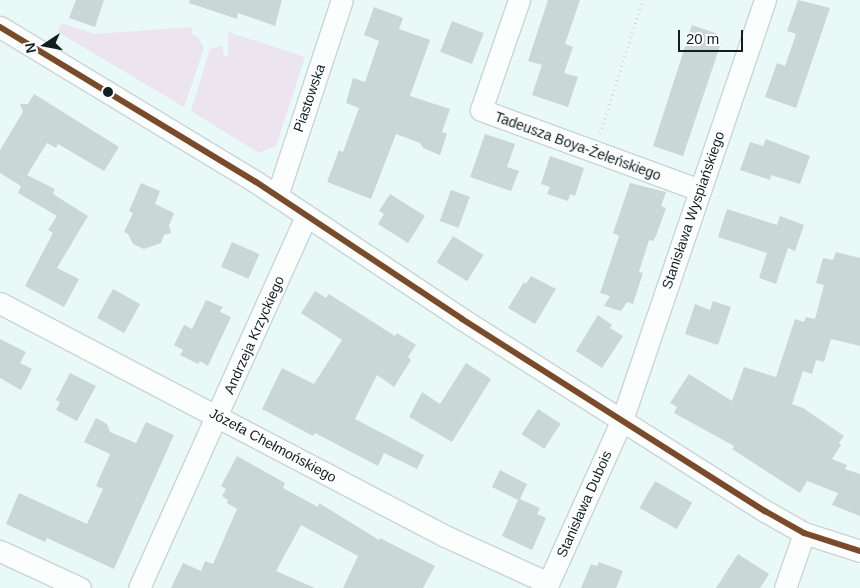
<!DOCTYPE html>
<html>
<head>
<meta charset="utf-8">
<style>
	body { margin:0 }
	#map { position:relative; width:860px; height:588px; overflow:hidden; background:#e9f9f8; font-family:Arial,sans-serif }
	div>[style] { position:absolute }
	.green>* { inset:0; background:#ece4ee }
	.building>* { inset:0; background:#cad7d7; transform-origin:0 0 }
	.path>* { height:3px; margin-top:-1.5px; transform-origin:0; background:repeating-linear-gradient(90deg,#d5dad9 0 1px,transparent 0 5px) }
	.roads { filter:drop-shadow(1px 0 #c8d5d5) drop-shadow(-1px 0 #c8d5d5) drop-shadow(0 1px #c8d5d5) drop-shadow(0 -1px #c8d5d5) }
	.minor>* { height:21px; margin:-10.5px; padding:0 10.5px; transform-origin:10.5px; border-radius:10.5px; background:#fcfefe }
	.bus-1>* { height:6px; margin:-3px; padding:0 3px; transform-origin:3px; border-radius:3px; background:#7a4b2a }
	.dots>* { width:14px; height:14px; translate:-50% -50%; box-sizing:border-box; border:2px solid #fff; border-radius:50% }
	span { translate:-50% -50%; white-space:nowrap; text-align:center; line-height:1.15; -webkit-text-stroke:4.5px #fff; paint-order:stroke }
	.street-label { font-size:14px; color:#121f1f }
	.north { position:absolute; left:20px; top:20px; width:50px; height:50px; -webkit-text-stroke:4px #fff; paint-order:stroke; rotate:259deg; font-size:14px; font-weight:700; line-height:20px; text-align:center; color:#121f1f }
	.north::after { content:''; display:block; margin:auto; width:18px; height:22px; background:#121f1f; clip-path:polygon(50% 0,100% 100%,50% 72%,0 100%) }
	.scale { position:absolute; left:678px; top:30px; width:65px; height:22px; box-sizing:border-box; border:2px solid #121f1f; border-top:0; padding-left:6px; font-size:15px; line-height:18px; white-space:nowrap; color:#121f1f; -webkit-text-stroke:4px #fff; paint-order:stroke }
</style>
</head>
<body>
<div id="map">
	<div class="green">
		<i style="clip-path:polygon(61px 23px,95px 34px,193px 27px,191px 34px,198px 37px,204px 48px,184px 107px,58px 32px)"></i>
		<i style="clip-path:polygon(228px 32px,305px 57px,276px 146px,259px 153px,191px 111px,210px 49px,222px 46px,224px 56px,228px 57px)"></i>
	</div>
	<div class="building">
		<i style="clip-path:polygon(76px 0,104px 0,95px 27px,69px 18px)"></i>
		<i style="clip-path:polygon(190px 0,282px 0,275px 26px,238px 13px,237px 19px,189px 3px)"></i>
		<i style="clip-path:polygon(548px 0,580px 0,565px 44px,573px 47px,564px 73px,578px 77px,568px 107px,532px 95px,542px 65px,528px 61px)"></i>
		<i style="clip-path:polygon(798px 0,830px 8px,796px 108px,765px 97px,777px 63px,785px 66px,796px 34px,787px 31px)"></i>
		<i style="clip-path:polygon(374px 7px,403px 18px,399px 29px,430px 40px,410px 96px,450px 109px,442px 132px,447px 134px,440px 155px,423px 148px,420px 143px,396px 134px,371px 199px,327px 182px,339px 150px,343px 152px,359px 108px,346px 103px,353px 78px,365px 82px,379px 41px,364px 35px)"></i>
		<i style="left:452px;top:21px;width:34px;height:33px;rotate:21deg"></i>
		<i style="clip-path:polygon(692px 25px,718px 34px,716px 42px,721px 43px,683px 156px,653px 146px)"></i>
		<i style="clip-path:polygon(34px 94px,119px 147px,104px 171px,58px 144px,56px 148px,47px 143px,27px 175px,55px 189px,53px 194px,88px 216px,57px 268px,79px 279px,64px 307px,25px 286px,53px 233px,48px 230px,57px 216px,18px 193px,21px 186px,0 173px,0 150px,23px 112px,20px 104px,28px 104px)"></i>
		<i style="clip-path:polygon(485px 134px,515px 144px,507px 167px,519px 171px,511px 191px,470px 177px)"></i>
		<i style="clip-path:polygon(766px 139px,810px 156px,800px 184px,771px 175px,770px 180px,740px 170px,750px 142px,763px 146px)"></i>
		<i style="clip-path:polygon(550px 156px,584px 168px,575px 196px,570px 194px,568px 201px,547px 194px,550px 187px,541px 184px)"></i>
		<i style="clip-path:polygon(141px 183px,160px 191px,155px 204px,174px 213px,169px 226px,171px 233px,164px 235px,161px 243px,144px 249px,133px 244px,128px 234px,124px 232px,133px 213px,129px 211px)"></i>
		<i style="clip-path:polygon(630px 183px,666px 192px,661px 206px,666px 208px,656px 236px,653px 241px,649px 240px,639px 272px,643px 273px,633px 304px,627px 302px,621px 311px,604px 306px,610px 296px,600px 293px,619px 236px,613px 233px)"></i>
		<i style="left:451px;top:190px;width:20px;height:33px;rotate:20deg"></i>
		<i style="clip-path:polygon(390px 194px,425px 216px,408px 243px,378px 224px,384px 214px,379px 211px)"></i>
		<i style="clip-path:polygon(727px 209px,777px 225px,780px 216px,804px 225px,795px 251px,788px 248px,776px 284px,759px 278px,767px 253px,718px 237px)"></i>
		<i style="left:453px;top:236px;width:36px;height:31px;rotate:32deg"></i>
		<i style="left:232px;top:242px;width:30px;height:27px;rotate:24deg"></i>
		<i style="clip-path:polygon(836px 252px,860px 258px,860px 346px,831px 339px,824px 362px,816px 360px,812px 374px,803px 371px,792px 404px,803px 408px,844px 436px,839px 443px,841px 445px,832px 459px,847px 465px,845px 469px,860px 474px,860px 516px,832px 505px,838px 493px,807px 481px,800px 493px,732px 449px,734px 446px,674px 413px,677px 407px,670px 403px,689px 374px,732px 401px,744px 367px,776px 377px,795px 319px,804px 322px,806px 317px,815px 319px,824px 285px,816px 283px,823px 258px,833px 260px)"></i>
		<i style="clip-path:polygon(531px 276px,556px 289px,535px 324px,508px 308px,524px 282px,526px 284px)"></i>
		<i style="left:113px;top:289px;width:31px;height:33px;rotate:29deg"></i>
		<i style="clip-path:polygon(315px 291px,326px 298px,329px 294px,395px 336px,397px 333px,416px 345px,408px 357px,411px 360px,394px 387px,377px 375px,355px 419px,424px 455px,417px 469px,384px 453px,378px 466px,315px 433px,313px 436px,262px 409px,282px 368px,314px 384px,342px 340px,301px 313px)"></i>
		<i style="clip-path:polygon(206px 300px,223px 307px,220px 312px,231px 317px,208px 366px,200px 361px,198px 364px,180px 355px,183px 350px,174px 345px,184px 325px,192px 329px)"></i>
		<i style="clip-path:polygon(713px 301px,731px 307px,718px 345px,685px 334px,695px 304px,710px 310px)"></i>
		<i style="clip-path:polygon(598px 315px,612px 325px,610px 328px,623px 336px,602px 368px,576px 351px)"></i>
		<i style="clip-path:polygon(0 339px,26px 352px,20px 363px,32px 369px,21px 390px,0 378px)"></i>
		<i style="clip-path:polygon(466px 363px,491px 379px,452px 442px,409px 417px,422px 392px,440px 404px)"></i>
		<i style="clip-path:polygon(70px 373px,96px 386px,77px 421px,56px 410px,60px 402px,56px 400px)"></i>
		<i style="left:538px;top:409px;width:27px;height:30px;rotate:33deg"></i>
		<i style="clip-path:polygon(96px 418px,107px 424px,110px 432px,136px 443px,146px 422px,174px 435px,114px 569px,47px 538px,45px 542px,6px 524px,19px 493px,87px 524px,103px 489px,96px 486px,110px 454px,84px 442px)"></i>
		<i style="clip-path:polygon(237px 456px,285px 483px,283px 488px,318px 507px,319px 503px,379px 540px,380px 538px,435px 566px,423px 588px,343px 588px,358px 556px,301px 525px,276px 571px,315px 588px,171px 588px,183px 563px,201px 571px,205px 561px,213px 564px,237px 509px,227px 503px,228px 500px,222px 496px,226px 489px,221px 486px)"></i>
		<i style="clip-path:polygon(500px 470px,527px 484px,520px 499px,540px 508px,537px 514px,546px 518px,532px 550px,502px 536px,518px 500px,492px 487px)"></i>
		<i style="left:655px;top:481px;width:43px;height:31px;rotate:30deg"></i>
		<i style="clip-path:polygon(738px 554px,769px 574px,760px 588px,716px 588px)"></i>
		<i style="clip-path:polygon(599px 562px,623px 571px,616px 588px,581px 588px,591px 564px,597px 566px)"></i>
	</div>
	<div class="path">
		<i style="left:600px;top:133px;width:140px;rotate:-72.1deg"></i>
	</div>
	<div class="roads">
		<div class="minor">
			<i style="left:519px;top:0;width:116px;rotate:109.1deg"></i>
			<i style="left:481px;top:110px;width:233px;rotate:20.1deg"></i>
			<i style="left:0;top:27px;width:299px;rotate:31.2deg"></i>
			<i style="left:256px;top:182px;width:247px;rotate:33.6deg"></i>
			<i style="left:462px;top:319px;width:359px;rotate:32.4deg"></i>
			<i style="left:765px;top:511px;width:45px;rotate:29.4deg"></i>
			<i style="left:804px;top:533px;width:59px;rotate:17.8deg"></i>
			<i style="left:277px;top:196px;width:206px;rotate:-71.7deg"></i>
			<i style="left:0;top:303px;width:502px;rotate:27.64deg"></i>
			<i style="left:445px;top:536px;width:113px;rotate:24.5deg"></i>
			<i style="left:0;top:551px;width:88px;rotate:24.8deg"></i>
			<i style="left:139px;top:588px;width:407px;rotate:-65.8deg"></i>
			<i style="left:546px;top:588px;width:184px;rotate:-65.7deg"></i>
			<i style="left:622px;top:420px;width:444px;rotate:-71.2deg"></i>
			<i style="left:785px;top:588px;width:58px;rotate:-70.9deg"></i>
		</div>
	</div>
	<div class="bus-1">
		<i style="left:0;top:27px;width:299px;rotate:31.2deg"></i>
		<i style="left:256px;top:182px;width:247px;rotate:33.6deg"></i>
		<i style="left:462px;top:319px;width:359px;rotate:32.4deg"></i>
		<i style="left:765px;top:511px;width:45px;rotate:29.4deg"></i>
		<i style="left:804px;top:533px;width:59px;rotate:17.8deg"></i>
	</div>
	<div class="dots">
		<i style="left:108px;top:92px;background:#121f1f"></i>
	</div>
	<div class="street-label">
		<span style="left:309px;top:98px;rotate:-71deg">Piastowska</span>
		<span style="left:578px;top:146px;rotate:20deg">Tadeusza Boya-Żeleńskiego</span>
		<span style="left:693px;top:210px;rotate:-71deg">Stanisława Wyspiańskiego</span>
		<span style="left:254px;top:335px;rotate:-66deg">Andrzeja Krzyckiego</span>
		<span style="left:273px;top:445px;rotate:28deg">Józefa Chełmońskiego</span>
		<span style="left:584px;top:504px;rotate:-66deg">Stanisława Dubois</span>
	</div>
	<div class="north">N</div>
	<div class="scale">20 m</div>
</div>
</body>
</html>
